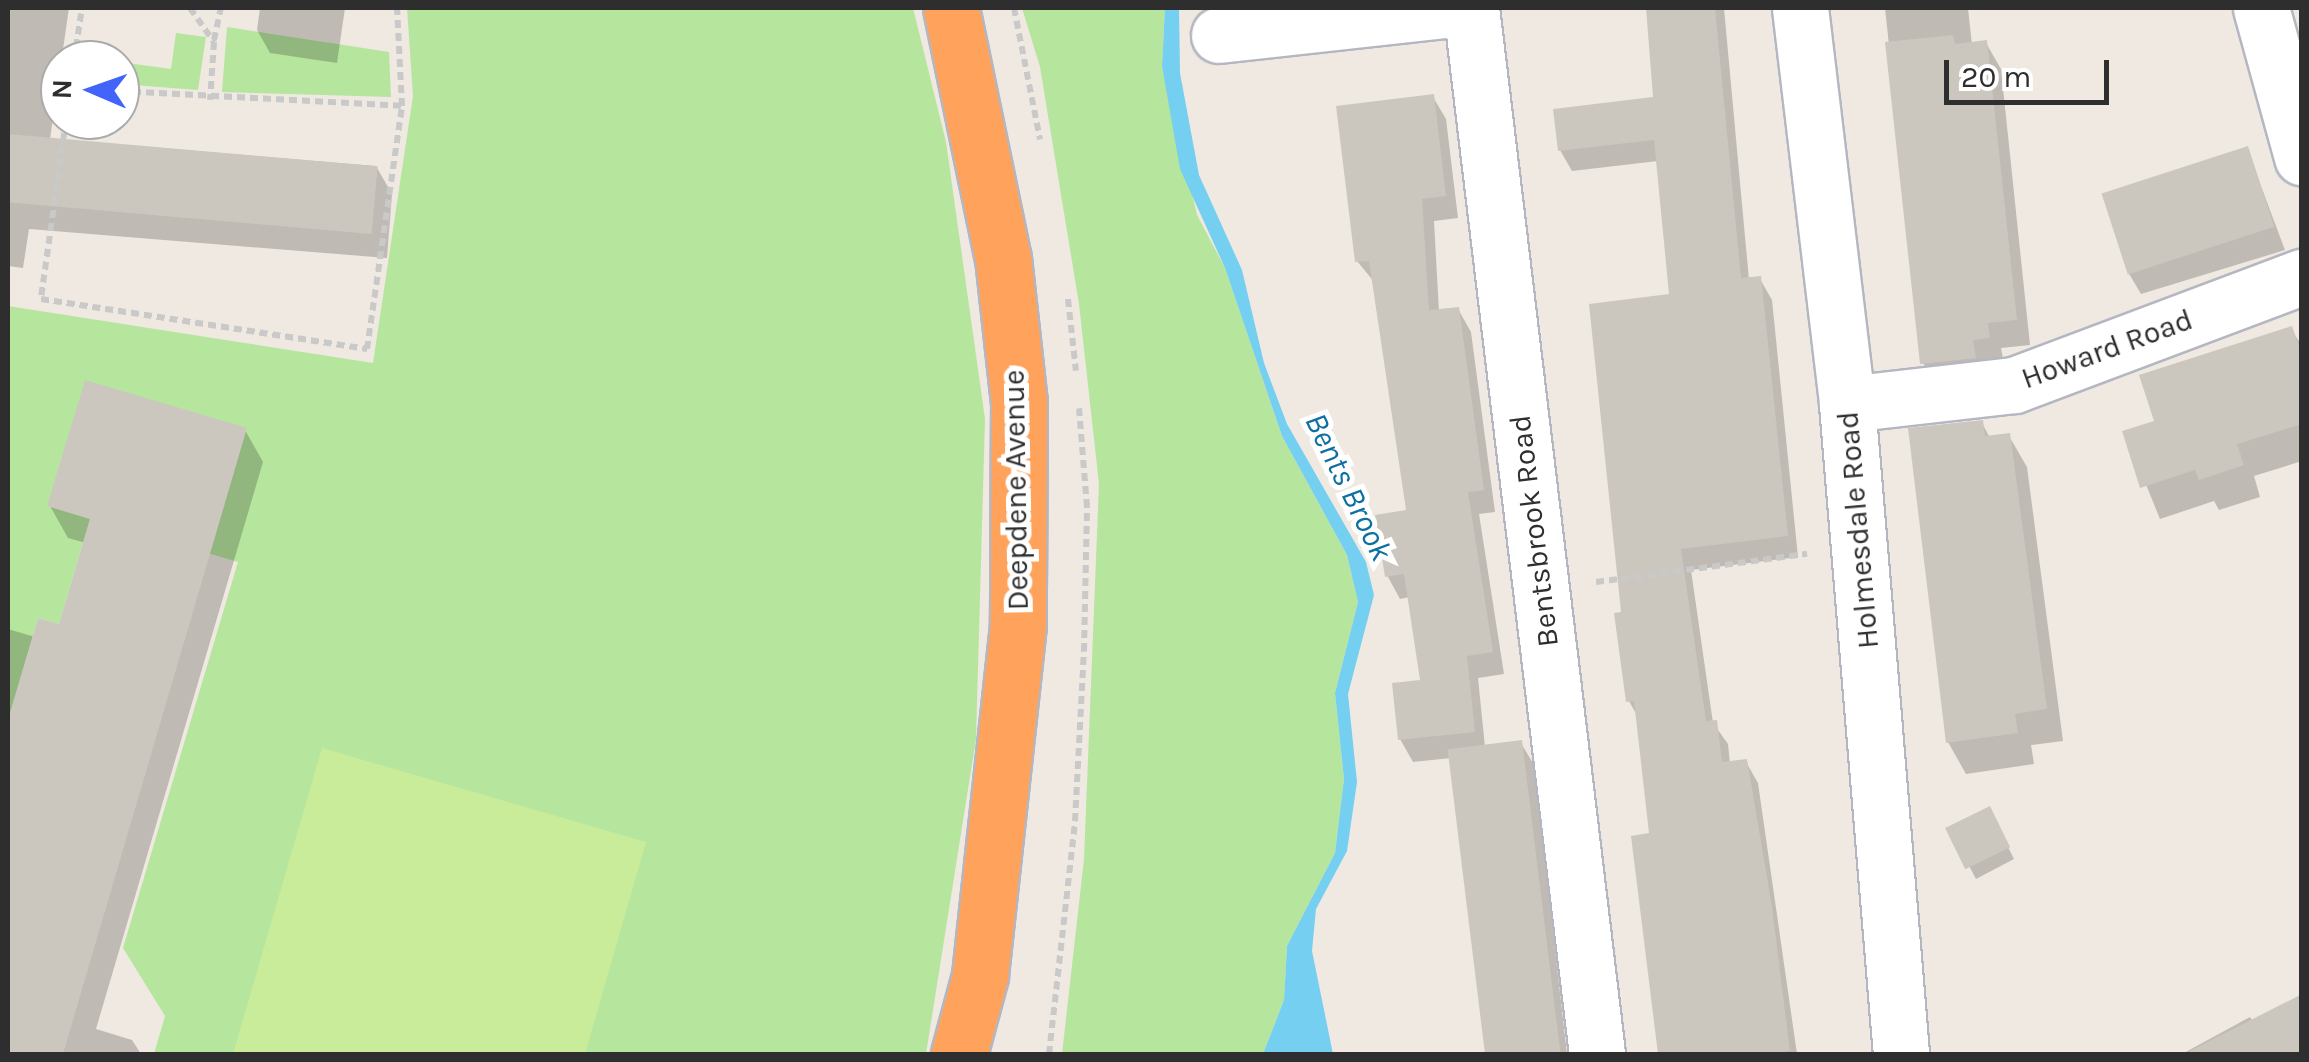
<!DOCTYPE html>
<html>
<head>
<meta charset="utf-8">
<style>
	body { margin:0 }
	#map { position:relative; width:2309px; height:1062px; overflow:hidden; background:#efe9e1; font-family:Karla,sans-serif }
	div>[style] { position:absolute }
	.green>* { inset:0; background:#b6e59e }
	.pitch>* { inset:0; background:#c9ec9a }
	.water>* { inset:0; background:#75cff0 }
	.shadow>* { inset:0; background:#0003 }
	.building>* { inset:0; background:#cbc7bf; transform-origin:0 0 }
	.path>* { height:6px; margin-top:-3px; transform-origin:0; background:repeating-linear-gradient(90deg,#c9c9c9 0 8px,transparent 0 13px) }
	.roads { filter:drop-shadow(2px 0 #b4b7c1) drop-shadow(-2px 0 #b4b7c1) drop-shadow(0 2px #b4b7c1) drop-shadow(0 -2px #b4b7c1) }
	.minor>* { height:55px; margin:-27.5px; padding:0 27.5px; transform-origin:27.5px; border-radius:27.5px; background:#fff }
	.highway>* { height:55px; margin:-27.5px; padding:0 27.5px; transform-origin:27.5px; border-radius:27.5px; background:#ffa35c }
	span { translate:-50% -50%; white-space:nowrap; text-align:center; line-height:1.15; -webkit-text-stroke:10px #fff; paint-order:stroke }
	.street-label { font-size:30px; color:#2e2e2e }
	.water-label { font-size:32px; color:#0d6fa3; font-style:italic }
	.frame { position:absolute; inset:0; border:10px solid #2e2e2e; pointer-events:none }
	.north { position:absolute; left:40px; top:40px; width:100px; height:100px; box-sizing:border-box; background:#fff; border:2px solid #ababab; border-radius:50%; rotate:272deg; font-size:28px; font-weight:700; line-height:40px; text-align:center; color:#2e2e2e }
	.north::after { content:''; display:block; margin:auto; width:35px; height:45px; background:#4264fb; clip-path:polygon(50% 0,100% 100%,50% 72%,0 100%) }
	.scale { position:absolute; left:1944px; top:60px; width:165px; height:45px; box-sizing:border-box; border:5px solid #2e2e2e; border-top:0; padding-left:12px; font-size:30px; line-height:35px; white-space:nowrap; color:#2e2e2e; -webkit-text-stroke:8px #fff; paint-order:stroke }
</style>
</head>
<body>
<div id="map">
	<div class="green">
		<i style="clip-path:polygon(407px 8px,913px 8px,946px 142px,985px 419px,976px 739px,926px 1054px,154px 1054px,165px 1016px,123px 948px,238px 562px,47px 506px,90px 519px,59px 624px,38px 618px,8px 720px,8px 306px,373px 363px,413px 96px)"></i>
		<i style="clip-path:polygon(1022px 8px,1165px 8px,1162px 66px,1197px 215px,1225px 268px,1282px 436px,1347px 555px,1358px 602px,1335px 693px,1344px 779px,1335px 853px,1287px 946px,1284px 1000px,1263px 1054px,1062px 1054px,1084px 859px,1099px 484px,1079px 304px,1040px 67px)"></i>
		<i style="clip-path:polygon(227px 27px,389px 52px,391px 97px,222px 92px)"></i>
		<i style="clip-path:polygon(176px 33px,206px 37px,198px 90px,120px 84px,120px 62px,171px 69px)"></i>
	</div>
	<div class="pitch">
		<i style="clip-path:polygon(322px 748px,646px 842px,585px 1054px,233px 1054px)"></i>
	</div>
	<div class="water">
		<i style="clip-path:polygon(1165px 8px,1179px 8px,1180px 73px,1199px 175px,1242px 270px,1264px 363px,1287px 424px,1366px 562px,1374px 595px,1348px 694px,1357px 782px,1347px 851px,1316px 909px,1312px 951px,1333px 1054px,1263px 1054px,1284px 1000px,1287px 946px,1335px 853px,1344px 779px,1335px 693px,1358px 602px,1347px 555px,1282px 436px,1225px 268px,1180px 169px,1162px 66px)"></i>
	</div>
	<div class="shadow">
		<i style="clip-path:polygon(8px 8px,69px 8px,50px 139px,376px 166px,392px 194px,387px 258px,29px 229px,23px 268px,8px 266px)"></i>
		<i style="clip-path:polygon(260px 8px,345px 8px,337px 63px,270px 53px,257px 30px)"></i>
		<i style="clip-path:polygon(1649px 8px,1724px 8px,1749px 280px,1760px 279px,1772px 300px,1798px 557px,1691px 570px,1713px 723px,1728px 744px,1730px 764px,1746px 762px,1758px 783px,1797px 1054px,1660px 1054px,1634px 838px,1652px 835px,1639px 719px,1629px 701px,1672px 296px,1658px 161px,1572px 171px,1560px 150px,1655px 99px)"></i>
		<i style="clip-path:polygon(1885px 8px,1968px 8px,1972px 45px,1986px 43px,2001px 69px,2030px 345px,2001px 348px,2004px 364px,1938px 389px,1923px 363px)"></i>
		<i style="clip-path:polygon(1433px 97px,1446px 119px,1458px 218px,1434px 221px,1439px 312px,1458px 309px,1471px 332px,1495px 512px,1479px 514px,1504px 674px,1478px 678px,1485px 747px,1521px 743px,1534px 765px,1567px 1054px,1488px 1054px,1451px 758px,1413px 762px,1400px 739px,1423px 682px,1410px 597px,1400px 599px,1388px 577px,1408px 512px,1375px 283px,1357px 261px)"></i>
		<i style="clip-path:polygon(2247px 149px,2285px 250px,2141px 294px,2128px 272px)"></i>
		<i style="clip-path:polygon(2291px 329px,2302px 346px,2302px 461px,2254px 476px,2260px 497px,2219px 510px,2214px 501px,2160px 519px,2125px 433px,2158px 422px)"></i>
		<i style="clip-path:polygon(1982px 423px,1990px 438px,2009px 436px,2027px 467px,2063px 741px,2031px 745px,2034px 764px,1966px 774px,1948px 742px)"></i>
		<i style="clip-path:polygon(245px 430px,263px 462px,96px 1029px,132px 1040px,141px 1054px,8px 1054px,8px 629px,35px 637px,61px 628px,86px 543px,68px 538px,50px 506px)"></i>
		<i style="clip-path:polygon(1995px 821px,2014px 859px,1976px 879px,1950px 830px)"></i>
		<i style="clip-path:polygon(2302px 996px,2302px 1054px,2182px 1054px,2250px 1017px,2253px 1022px)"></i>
	</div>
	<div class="building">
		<i style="clip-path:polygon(1646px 8px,1715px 8px,1741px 278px,1761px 276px,1788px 536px,1681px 549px,1706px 721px,1717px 720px,1722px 762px,1747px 759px,1772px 907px,1790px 1051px,1764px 1054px,1658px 1054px,1631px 836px,1649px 833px,1634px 701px,1626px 702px,1614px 613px,1621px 612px,1589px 304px,1669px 294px,1654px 140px,1558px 151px,1553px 109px,1653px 97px)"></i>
		<i style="clip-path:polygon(1953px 35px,1955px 44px,1987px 40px,2017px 320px,1988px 323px,1990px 338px,1973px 340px,1976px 358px,1920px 364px,1885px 42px)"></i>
		<i style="clip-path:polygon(1434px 94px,1446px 196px,1422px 199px,1429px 310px,1459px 307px,1484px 490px,1468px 492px,1493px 652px,1467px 656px,1475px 732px,1398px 740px,1392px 683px,1420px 680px,1404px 574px,1385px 577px,1375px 515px,1406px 510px,1369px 261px,1355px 262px,1336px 106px)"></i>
		<i style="left:8px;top:134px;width:371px;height:68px;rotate:5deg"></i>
		<i style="left:2248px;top:146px;width:85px;height:154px;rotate:72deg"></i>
		<i style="clip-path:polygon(2292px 326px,2302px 355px,2302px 424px,2237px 444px,2244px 465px,2199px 480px,2195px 470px,2140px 488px,2122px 431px,2154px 421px,2139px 375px)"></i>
		<i style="clip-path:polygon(85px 380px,247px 428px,63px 1054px,8px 1054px,8px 720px,38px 618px,59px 624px,90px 519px,47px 506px)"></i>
		<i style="clip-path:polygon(1983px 420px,1985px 436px,2010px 433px,2047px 709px,2015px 714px,2018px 733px,1946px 743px,1908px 428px)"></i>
		<i style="left:1522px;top:740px;width:316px;height:75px;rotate:83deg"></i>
		<i style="left:1990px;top:806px;width:46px;height:50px;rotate:64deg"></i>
		<i style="clip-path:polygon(2302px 994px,2302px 1054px,2184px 1054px)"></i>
	</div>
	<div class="path">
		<i style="left:190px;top:8px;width:42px;rotate:54.8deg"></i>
		<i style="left:214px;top:42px;width:58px;rotate:93.9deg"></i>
		<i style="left:1014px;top:8px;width:134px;rotate:78.8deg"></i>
		<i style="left:214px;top:40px;width:33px;rotate:-78deg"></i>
		<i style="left:74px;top:60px;width:53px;rotate:-81.3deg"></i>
		<i style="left:120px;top:91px;width:282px;rotate:3deg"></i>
		<i style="left:66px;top:120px;width:181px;rotate:98deg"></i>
		<i style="left:41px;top:299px;width:330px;rotate:8.7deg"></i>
		<i style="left:367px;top:349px;width:246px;rotate:-81.8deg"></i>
		<i style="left:402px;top:106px;width:98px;rotate:-92.9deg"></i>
		<i style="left:1068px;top:299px;width:72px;rotate:83.7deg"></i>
		<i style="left:1596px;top:582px;width:213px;rotate:-7.6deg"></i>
		<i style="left:1049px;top:1054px;width:234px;rotate:-83.6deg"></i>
		<i style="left:1075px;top:821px;width:170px;rotate:-87deg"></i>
		<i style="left:1084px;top:651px;width:144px;rotate:-88.8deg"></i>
		<i style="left:1087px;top:507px;width:99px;rotate:-94.6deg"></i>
	</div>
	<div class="roads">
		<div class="minor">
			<i style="left:1471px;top:8px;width:1054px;rotate:83.13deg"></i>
			<i style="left:1800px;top:8px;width:399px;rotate:83.2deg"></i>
			<i style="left:1847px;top:404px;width:652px;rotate:85.25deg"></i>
			<i style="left:2261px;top:8px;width:155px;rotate:74.6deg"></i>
			<i style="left:1219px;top:35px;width:246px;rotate:-6.3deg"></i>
			<i style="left:1847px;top:404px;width:168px;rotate:-6.5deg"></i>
			<i style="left:2014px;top:385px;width:308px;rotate:-20.6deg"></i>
		</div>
		<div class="highway">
			<i style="left:951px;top:8px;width:255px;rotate:78.3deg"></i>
			<i style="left:1003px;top:258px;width:145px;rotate:83.7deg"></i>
			<i style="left:1019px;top:402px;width:223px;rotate:90.3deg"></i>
			<i style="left:1018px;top:625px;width:353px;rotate:96.2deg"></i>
			<i style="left:980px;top:976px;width:81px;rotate:105.1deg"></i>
		</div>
	</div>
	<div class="street-label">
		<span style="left:2107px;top:349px;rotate:-20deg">Howard Road</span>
		<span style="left:1016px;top:490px;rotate:-91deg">Deepdene Avenue</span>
		<span style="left:1858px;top:530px;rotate:-95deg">Holmesdale Road</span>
		<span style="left:1534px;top:531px;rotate:-97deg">Bentsbrook Road</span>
	</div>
	<div class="water-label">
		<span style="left:1348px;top:487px;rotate:64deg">Bents Brook</span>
	</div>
	<div class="frame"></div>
	<div class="north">N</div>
	<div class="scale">20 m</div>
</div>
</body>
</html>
